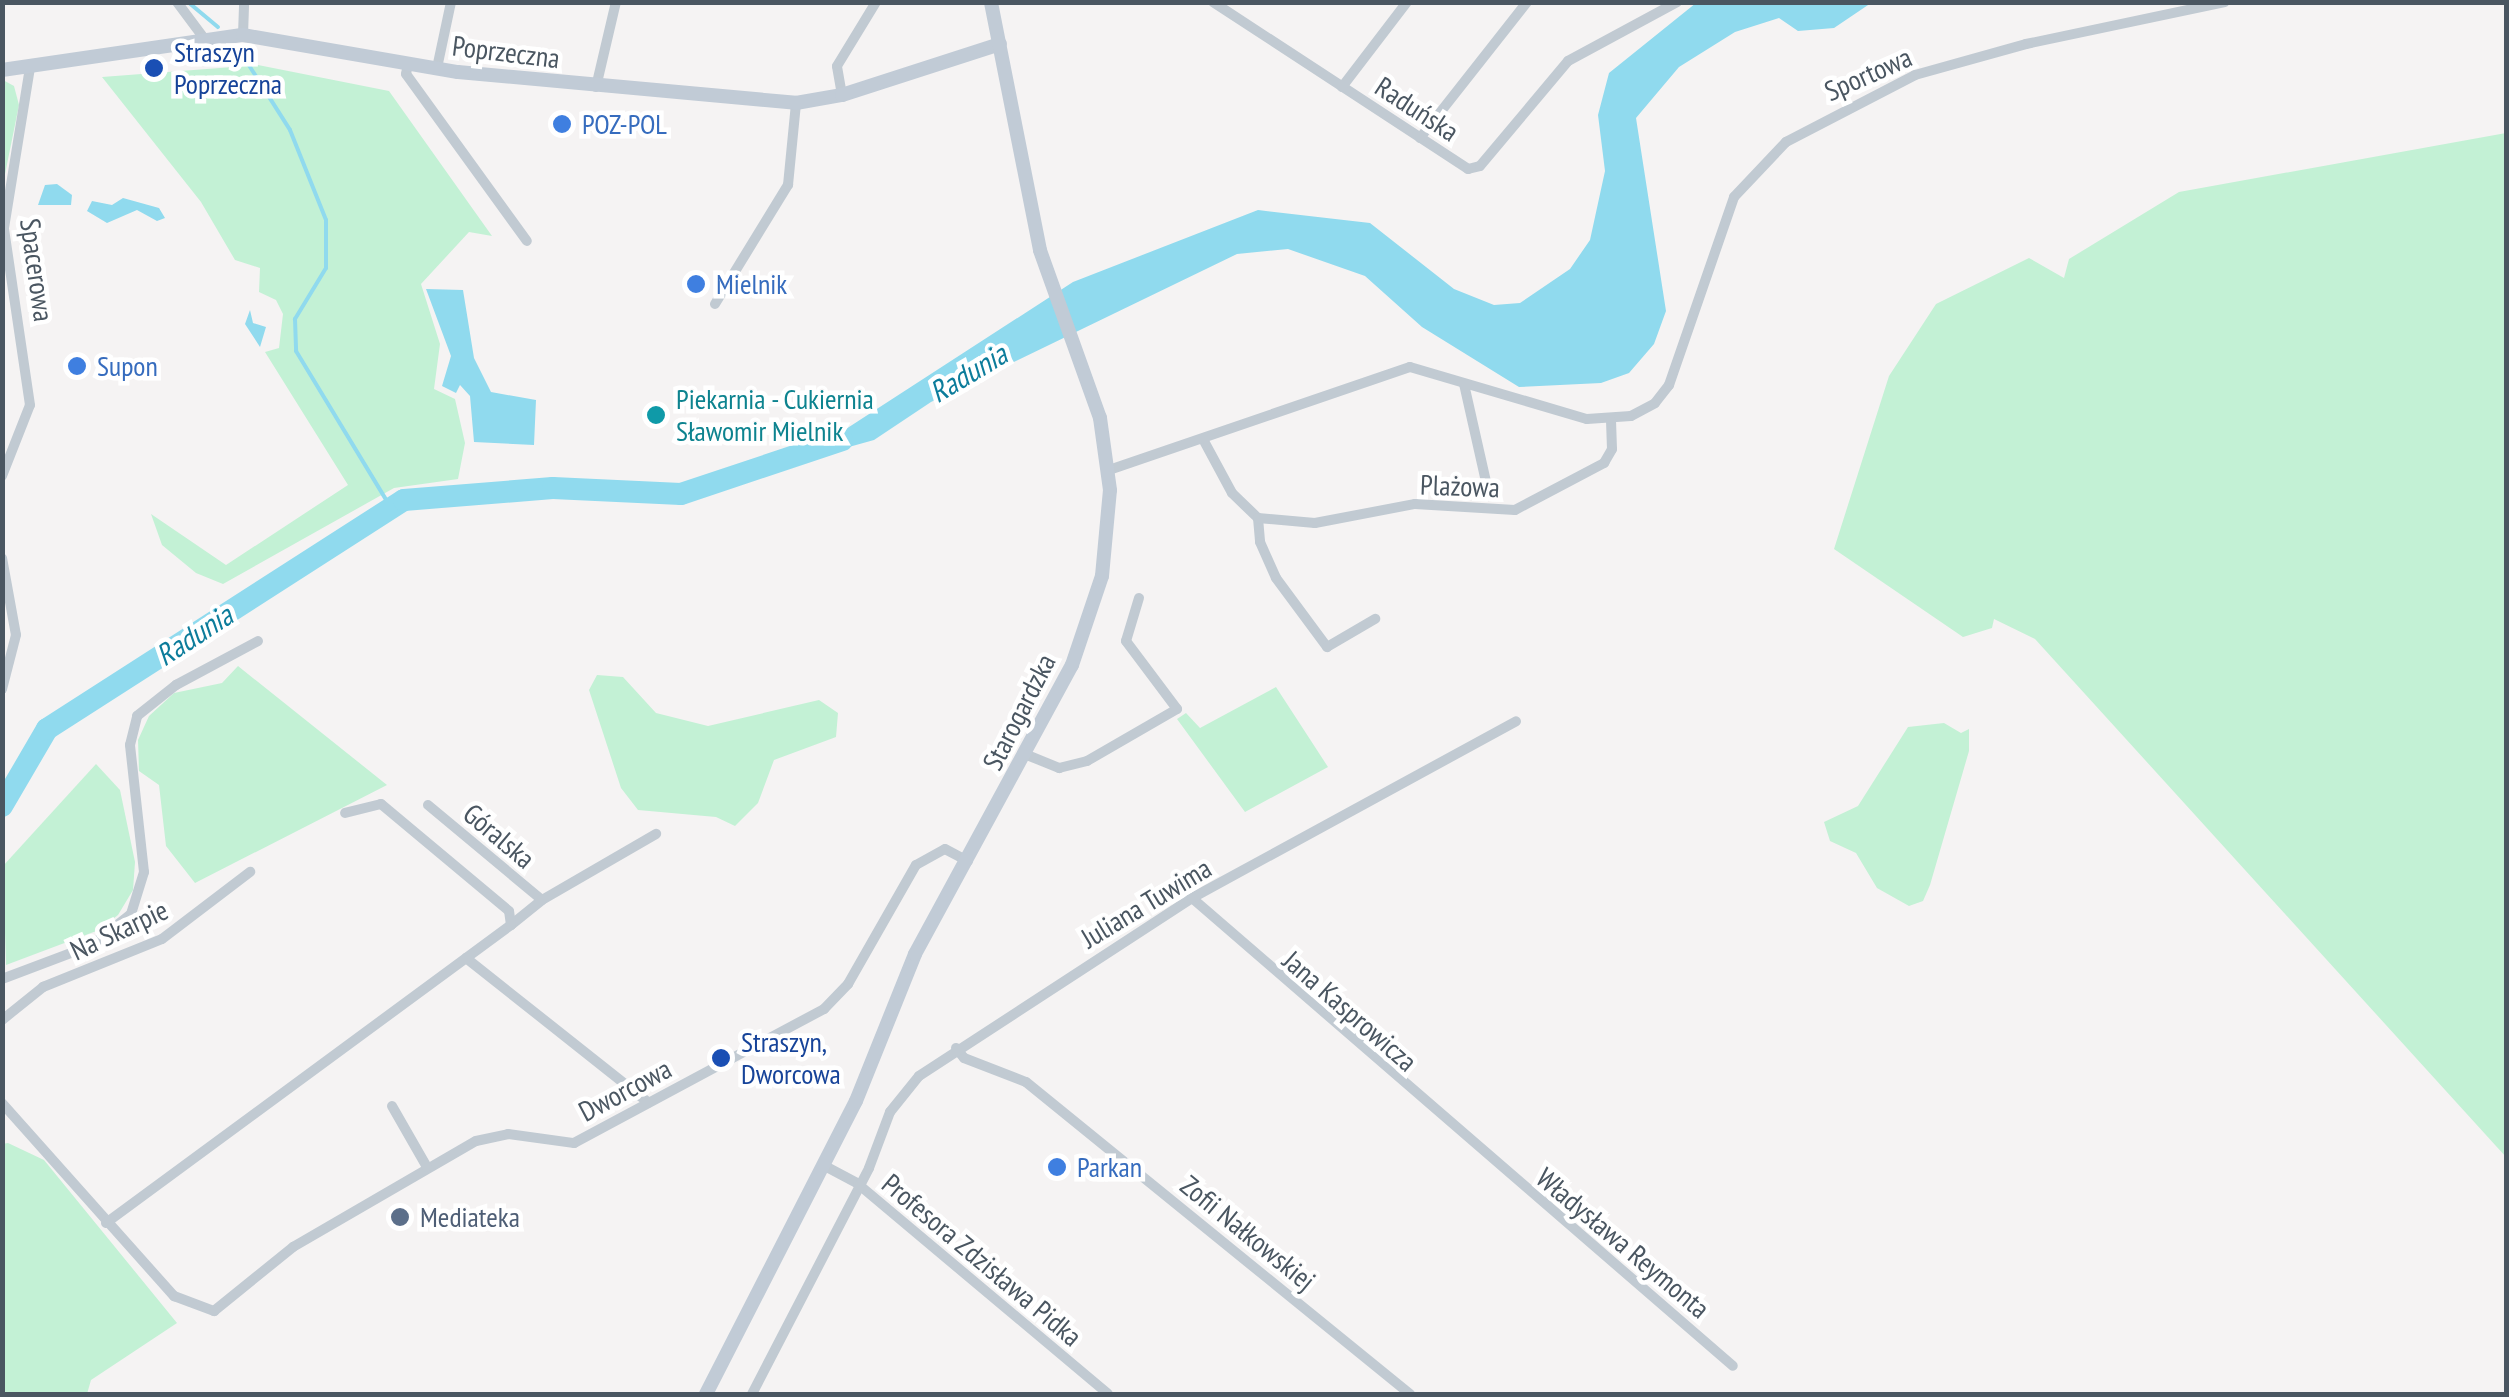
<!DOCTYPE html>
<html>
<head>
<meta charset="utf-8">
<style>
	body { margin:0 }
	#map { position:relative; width:2509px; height:1397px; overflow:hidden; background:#f5f3f3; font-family:"PT Sans Narrow",sans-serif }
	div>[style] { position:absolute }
	.green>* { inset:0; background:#c3f1d5 }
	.water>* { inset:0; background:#90daee }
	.stream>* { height:4px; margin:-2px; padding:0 2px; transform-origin:2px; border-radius:2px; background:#90daee }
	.river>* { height:22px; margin:-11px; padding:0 11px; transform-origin:11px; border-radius:11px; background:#90daee }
	.street>* { height:10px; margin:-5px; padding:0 5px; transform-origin:5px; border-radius:5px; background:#c1cad2 }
	.secondary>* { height:14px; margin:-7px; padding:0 7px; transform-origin:7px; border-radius:7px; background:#c1cbd6 }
	.dots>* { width:28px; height:28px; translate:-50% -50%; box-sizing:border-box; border:5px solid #fff; border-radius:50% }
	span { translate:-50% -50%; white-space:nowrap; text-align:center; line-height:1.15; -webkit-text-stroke:9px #fff; paint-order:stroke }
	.transit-label { font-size:28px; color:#164399 }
	.left { translate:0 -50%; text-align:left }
	.street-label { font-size:28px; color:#4a5661 }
	.shop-label { font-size:28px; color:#366cbe }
	.culture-label { font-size:28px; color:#0d838f }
	.service-label { font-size:28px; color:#4e5e75 }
	.water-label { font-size:30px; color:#0c7c9b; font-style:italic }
	.frame { position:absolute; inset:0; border:5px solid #4a5661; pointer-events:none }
</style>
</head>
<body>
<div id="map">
	<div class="green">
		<i style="clip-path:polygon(258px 65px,389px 91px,492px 236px,469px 232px,421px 284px,440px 344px,434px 389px,455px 399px,465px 443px,458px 479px,394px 488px,223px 584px,196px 573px,162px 545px,151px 514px,226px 565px,348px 485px,265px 352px,279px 348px,283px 314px,276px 300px,259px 292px,260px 268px,235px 260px,201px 202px,102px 77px)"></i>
		<i style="clip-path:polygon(3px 80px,14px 86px,19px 105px,3px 184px)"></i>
		<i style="clip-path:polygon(2506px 133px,2506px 1157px,2035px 639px,1994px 619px,1992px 628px,1963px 637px,1834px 549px,1889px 376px,1936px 304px,2029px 258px,2064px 278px,2069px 259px,2179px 192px)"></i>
		<i style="clip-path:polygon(238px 666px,387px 785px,195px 883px,166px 846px,159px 785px,139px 771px,138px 740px,149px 716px,174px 693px,222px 683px)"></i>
		<i style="clip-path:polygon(597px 675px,623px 677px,656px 713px,708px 726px,819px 700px,838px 713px,836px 737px,774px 760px,758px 803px,735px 826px,716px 817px,638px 810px,621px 788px,589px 690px)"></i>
		<i style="clip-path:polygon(1276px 687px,1328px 767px,1245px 812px,1177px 719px,1186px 713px,1200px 728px)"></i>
		<i style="clip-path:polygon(1944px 723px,1961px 733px,1969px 729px,1969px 751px,1930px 885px,1923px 901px,1909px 906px,1877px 888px,1856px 853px,1830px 841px,1824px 822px,1858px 806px,1908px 727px)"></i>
		<i style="clip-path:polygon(96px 764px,120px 790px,135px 862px,133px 890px,118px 915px,99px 930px,6px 965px,3px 866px)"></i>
		<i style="clip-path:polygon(8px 1143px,44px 1160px,177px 1323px,91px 1380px,87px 1394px,3px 1394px,2px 1144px)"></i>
	</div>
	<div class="water">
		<i style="clip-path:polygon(1696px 3px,1871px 3px,1834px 28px,1798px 31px,1779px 18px,1735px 32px,1679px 67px,1636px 118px,1666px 311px,1654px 344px,1629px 373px,1601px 383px,1519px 387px,1422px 327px,1365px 276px,1288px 249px,1237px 254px,931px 402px,874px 440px,795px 462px,1073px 282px,1258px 210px,1370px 223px,1454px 289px,1494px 305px,1520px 303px,1570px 269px,1590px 240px,1605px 171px,1598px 115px,1609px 73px)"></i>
		<i style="clip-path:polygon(57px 184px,72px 195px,71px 205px,38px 205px,45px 185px)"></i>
		<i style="clip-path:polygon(123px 198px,159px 208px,165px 218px,157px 221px,137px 210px,107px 223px,87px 211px,92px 201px,112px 205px)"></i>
		<i style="clip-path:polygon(426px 289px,463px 290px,474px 358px,491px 392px,536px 400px,534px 445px,474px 442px,470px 396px,460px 385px,456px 393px,442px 386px,451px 356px)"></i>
		<i style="clip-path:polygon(250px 310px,253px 323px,266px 327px,260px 347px,245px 324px)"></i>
	</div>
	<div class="stream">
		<i style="left:188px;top:2px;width:39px;rotate:40deg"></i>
		<i style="left:238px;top:48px;width:97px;rotate:57.6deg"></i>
		<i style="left:290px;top:130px;width:97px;rotate:68.2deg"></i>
		<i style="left:326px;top:220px;width:48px;rotate:90deg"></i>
		<i style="left:326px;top:268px;width:60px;rotate:121.3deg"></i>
		<i style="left:295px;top:319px;width:32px;rotate:88deg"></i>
		<i style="left:296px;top:351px;width:184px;rotate:58.8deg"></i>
	</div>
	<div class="river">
		<i style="left:2px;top:806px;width:89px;rotate:-59.7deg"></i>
		<i style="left:47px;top:729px;width:424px;rotate:-32.7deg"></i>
		<i style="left:404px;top:500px;width:149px;rotate:-4.6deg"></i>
		<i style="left:553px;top:488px;width:128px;rotate:2.7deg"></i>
		<i style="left:681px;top:494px;width:170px;rotate:-18.5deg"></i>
	</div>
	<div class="street">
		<i style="left:177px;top:2px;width:44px;rotate:53.4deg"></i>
		<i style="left:1213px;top:2px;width:305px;rotate:33.2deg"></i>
		<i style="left:1468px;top:169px;width:12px;rotate:-14deg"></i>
		<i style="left:1480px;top:166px;width:137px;rotate:-50deg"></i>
		<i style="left:1568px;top:61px;width:124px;rotate:-28.4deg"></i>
		<i style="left:243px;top:35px;width:33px;rotate:-88deg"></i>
		<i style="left:408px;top:63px;width:11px;rotate:100deg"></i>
		<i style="left:406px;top:74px;width:206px;rotate:54.1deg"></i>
		<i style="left:437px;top:68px;width:67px;rotate:-78deg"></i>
		<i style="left:596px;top:87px;width:87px;rotate:-76.8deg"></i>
		<i style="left:1342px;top:87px;width:107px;rotate:-52.6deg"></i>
		<i style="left:842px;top:95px;width:29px;rotate:-100deg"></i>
		<i style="left:837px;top:66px;width:75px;rotate:-58.6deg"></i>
		<i style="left:1420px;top:138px;width:173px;rotate:-51.8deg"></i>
		<i style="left:715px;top:304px;width:140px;rotate:-58.5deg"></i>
		<i style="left:788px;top:185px;width:82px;rotate:-84.4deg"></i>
		<i style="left:1464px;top:384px;width:100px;rotate:77.3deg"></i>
		<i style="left:1204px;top:441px;width:59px;rotate:61.7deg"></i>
		<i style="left:1232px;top:493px;width:36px;rotate:44deg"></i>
		<i style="left:1258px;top:518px;width:24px;rotate:85deg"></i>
		<i style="left:1260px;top:542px;width:39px;rotate:66deg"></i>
		<i style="left:1276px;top:578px;width:86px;rotate:53.5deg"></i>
		<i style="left:1327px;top:647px;width:56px;rotate:-30.3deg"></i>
		<i style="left:1109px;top:470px;width:318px;rotate:-18.9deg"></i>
		<i style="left:1410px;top:367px;width:184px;rotate:16.4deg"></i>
		<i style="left:1587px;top:419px;width:44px;rotate:-3.9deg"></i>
		<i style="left:1631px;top:416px;width:27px;rotate:-28deg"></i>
		<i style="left:1655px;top:403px;width:23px;rotate:-52deg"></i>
		<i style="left:1669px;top:385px;width:199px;rotate:-70.9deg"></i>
		<i style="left:1734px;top:197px;width:76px;rotate:-46.6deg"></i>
		<i style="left:1786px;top:142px;width:145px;rotate:-27.4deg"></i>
		<i style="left:1915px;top:75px;width:115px;rotate:-15.6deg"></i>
		<i style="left:2026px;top:44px;width:203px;rotate:-11.9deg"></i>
		<i style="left:2px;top:476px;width:76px;rotate:-68.5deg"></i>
		<i style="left:30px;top:405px;width:179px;rotate:-98.4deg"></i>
		<i style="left:4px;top:228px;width:163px;rotate:-80.8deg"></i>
		<i style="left:1258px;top:518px;width:57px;rotate:5deg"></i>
		<i style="left:1315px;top:523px;width:102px;rotate:-10.8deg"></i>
		<i style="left:1415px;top:504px;width:100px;rotate:3.4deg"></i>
		<i style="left:1515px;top:510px;width:101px;rotate:-27.8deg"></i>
		<i style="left:1604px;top:463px;width:16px;rotate:-60deg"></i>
		<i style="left:1612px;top:449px;width:28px;rotate:-92deg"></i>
		<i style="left:2px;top:558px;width:78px;rotate:79.7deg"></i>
		<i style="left:16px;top:635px;width:56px;rotate:104.5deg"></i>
		<i style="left:1027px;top:755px;width:35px;rotate:22deg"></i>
		<i style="left:1059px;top:768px;width:29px;rotate:-14deg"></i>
		<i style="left:1087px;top:761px;width:104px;rotate:-30deg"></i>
		<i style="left:1177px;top:709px;width:85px;rotate:-126.9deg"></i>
		<i style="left:1126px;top:641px;width:45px;rotate:-73.2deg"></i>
		<i style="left:428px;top:805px;width:148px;rotate:39.8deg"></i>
		<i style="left:542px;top:900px;width:40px;rotate:141deg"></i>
		<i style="left:1192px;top:898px;width:715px;rotate:40.86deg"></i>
		<i style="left:542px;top:900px;width:132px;rotate:-30.1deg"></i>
		<i style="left:466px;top:958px;width:233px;rotate:38.4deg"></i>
		<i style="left:2px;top:979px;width:96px;rotate:-20.7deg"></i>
		<i style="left:92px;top:945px;width:50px;rotate:-38.5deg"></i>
		<i style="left:131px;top:914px;width:44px;rotate:-72.8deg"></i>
		<i style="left:144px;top:872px;width:128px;rotate:-96.3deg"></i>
		<i style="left:130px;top:745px;width:30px;rotate:-76deg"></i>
		<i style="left:137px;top:716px;width:50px;rotate:-38.5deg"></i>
		<i style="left:176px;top:685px;width:93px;rotate:-28.2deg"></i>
		<i style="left:2px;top:1020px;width:53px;rotate:-38.8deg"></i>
		<i style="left:43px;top:987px;width:128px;rotate:-22deg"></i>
		<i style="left:162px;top:939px;width:111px;rotate:-37.3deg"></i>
		<i style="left:956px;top:1048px;width:13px;rotate:51deg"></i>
		<i style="left:964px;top:1058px;width:66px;rotate:21.2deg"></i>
		<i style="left:1026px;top:1082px;width:495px;rotate:39.1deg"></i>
		<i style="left:2px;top:1103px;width:259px;rotate:48.3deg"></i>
		<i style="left:174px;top:1296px;width:43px;rotate:20.6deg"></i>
		<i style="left:214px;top:1311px;width:102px;rotate:-39deg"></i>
		<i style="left:293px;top:1247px;width:211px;rotate:-30.1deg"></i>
		<i style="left:476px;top:1141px;width:33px;rotate:-12deg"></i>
		<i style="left:508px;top:1134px;width:67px;rotate:7.8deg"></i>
		<i style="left:574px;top:1143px;width:284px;rotate:-28.2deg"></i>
		<i style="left:824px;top:1009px;width:35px;rotate:-46deg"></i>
		<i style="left:848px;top:984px;width:137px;rotate:-60.3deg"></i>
		<i style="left:916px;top:865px;width:33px;rotate:-29deg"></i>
		<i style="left:945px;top:849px;width:26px;rotate:28deg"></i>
		<i style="left:392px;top:1106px;width:70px;rotate:60.2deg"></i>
		<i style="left:823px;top:1165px;width:40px;rotate:28deg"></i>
		<i style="left:858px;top:1184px;width:326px;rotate:40deg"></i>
		<i style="left:106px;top:1223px;width:503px;rotate:-36.35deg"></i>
		<i style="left:511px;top:925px;width:14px;rotate:-98deg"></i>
		<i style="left:509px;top:911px;width:167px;rotate:-140.1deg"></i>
		<i style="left:381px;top:804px;width:37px;rotate:166deg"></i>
		<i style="left:752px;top:1394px;width:254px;rotate:-62.6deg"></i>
		<i style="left:869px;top:1168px;width:60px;rotate:-69.4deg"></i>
		<i style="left:890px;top:1112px;width:46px;rotate:-51.1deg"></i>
		<i style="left:919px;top:1076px;width:326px;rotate:-33.1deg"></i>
		<i style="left:1192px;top:898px;width:369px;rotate:-28.6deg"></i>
	</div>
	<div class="secondary">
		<i style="left:2px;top:70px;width:244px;rotate:-8.3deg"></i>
		<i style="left:243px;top:35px;width:218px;rotate:9.8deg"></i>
		<i style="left:458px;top:72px;width:339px;rotate:5.2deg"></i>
		<i style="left:796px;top:103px;width:47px;rotate:-9.9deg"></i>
		<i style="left:842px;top:95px;width:166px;rotate:-17.9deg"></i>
		<i style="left:706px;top:1394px;width:329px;rotate:-62.9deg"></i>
		<i style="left:856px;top:1101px;width:158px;rotate:-68.1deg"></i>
		<i style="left:915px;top:954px;width:329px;rotate:-61.5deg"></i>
		<i style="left:1072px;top:665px;width:94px;rotate:-71.4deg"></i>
		<i style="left:1102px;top:576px;width:86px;rotate:-84.7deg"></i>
		<i style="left:1110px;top:490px;width:73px;rotate:-97.9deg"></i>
		<i style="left:1100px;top:418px;width:178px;rotate:-109.7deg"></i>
		<i style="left:1040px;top:250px;width:253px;rotate:-101.2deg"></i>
	</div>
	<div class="dots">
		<i style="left:154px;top:68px;background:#1a4fb4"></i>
		<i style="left:562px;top:124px;background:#3f7fe0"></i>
		<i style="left:696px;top:284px;background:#3f7fe0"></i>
		<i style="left:77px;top:366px;background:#3f7fe0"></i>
		<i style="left:656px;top:415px;background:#0f9aa8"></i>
		<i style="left:721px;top:1058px;background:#1a4fb4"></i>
		<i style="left:1057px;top:1167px;background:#3f7fe0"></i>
		<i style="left:400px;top:1217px;background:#5c6f8a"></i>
	</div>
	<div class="transit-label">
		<span class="left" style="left:174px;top:68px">Straszyn<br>Poprzeczna</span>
		<span class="left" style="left:741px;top:1058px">Straszyn,<br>Dworcowa</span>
	</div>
	<div class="street-label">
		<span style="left:506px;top:52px;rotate:7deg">Poprzeczna</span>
		<span style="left:1868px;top:74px;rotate:-24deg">Sportowa</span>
		<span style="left:1417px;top:109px;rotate:33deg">Raduńska</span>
		<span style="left:37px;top:270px;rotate:82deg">Spacerowa</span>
		<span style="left:1460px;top:486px;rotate:2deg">Plażowa</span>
		<span style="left:1019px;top:712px;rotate:-63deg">Starogardzka</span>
		<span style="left:499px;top:836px;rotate:40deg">Góralska</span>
		<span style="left:1146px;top:903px;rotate:-31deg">Juliana Tuwima</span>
		<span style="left:119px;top:930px;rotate:-25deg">Na Skarpie</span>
		<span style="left:1350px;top:1011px;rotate:41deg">Jana Kasprowicza</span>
		<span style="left:625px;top:1090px;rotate:-28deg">Dworcowa</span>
		<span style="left:1248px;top:1233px;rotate:39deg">Zofii Nałkowskiej</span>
		<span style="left:1623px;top:1243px;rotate:40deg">Władysława Reymonta</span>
		<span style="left:982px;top:1260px;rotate:40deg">Profesora Zdzisława Pidka</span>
	</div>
	<div class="shop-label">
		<span class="left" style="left:582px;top:124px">POZ-POL</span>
		<span class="left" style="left:716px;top:284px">Mielnik</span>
		<span class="left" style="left:97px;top:366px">Supon</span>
		<span class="left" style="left:1077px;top:1167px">Parkan</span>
	</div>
	<div class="culture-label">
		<span class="left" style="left:676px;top:415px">Piekarnia - Cukiernia<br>Sławomir Mielnik</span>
	</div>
	<div class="service-label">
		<span class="left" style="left:420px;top:1217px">Mediateka</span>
	</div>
	<div class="water-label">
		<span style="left:968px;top:373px;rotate:-31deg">Radunia</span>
		<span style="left:194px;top:635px;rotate:-33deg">Radunia</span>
	</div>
	<div class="frame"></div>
</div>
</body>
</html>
